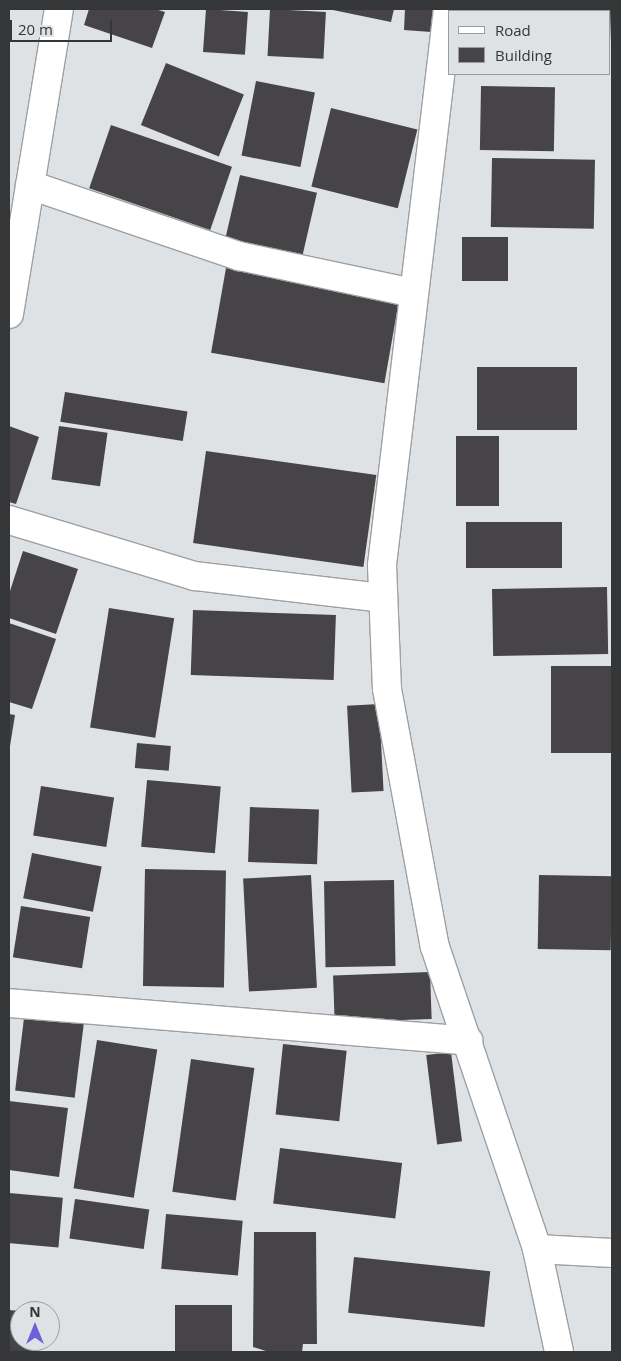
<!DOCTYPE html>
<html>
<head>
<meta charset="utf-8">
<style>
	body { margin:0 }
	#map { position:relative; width:621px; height:1361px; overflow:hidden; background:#dee2e5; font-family:"Open Sans",sans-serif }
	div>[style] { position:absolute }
	.building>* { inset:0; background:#464447; transform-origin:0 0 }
	.roads { filter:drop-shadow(1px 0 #9da0a3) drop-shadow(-1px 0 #9da0a3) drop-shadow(0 1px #9da0a3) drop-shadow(0 -1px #9da0a3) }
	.minor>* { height:28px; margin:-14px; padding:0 14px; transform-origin:14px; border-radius:14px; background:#fff }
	span { translate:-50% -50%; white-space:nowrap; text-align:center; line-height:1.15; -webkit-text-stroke:5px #dee2e5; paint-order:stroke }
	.frame { position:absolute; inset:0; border:10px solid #353638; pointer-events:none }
	.legend { position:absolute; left:448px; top:10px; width:162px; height:65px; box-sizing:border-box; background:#dee2e5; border:1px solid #9a9da0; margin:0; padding:6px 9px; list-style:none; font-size:15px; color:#353638 }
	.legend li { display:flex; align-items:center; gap:10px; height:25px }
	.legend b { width:25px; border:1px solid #9a9da0 }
	.north { position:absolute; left:10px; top:1301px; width:50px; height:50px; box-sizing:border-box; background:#dee2e5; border:1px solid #9a9da0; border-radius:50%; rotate:0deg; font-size:14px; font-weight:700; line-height:20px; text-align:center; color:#353638 }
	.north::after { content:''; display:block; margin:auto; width:18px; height:22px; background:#6d61db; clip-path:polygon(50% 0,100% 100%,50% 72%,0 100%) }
	.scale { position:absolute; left:10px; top:20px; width:102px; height:22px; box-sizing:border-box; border:2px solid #353638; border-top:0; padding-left:6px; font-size:15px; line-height:18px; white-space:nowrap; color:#353638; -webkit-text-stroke:4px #dee2e5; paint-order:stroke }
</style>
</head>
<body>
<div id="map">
	<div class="building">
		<i style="clip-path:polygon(89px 9px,155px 9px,165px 12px,152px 48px,84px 25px)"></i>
		<i style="left:206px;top:9px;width:42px;height:43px;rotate:4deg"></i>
		<i style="left:270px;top:9px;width:56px;height:47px;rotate:3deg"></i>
		<i style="clip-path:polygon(328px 9px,394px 9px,391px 22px)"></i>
		<i style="clip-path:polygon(405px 9px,434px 9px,431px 32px,404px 30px)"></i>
		<i style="left:477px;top:9px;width:41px;height:2px"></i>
		<i style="clip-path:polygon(526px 9px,612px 9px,612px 75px,610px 11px)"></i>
		<i style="left:166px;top:63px;width:84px;height:67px;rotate:22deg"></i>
		<i style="left:256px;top:81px;width:60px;height:76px;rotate:11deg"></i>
		<i style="left:481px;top:86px;width:74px;height:64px;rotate:1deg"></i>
		<i style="left:331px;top:108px;width:89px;height:81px;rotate:14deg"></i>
		<i style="left:111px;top:125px;width:128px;height:67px;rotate:19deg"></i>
		<i style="left:492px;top:158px;width:103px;height:69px;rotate:1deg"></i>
		<i style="left:240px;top:175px;width:79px;height:72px;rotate:13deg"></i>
		<i style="left:462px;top:237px;width:46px;height:44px"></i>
		<i style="left:226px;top:268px;width:176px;height:86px;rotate:10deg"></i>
		<i style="left:477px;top:367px;width:100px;height:63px"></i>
		<i style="left:65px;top:392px;width:124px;height:30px;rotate:9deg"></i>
		<i style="clip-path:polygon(9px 426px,39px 437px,16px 504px,9px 502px)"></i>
		<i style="left:59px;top:426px;width:49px;height:54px;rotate:8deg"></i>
		<i style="left:456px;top:436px;width:43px;height:70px"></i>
		<i style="left:206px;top:451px;width:172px;height:93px;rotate:8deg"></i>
		<i style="left:466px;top:522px;width:96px;height:46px"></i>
		<i style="clip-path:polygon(23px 551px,78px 569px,56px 634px,9px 618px,9px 594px)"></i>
		<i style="left:607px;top:587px;width:67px;height:115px;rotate:89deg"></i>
		<i style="left:109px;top:608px;width:66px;height:121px;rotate:9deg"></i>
		<i style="left:193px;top:610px;width:143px;height:65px;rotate:2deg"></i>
		<i style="clip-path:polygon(9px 623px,56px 639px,32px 709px,9px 702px)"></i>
		<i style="left:612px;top:666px;width:87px;height:61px;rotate:90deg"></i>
		<i style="left:379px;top:704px;width:87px;height:32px;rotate:87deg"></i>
		<i style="clip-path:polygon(9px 714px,15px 715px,10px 746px,9px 745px)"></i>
		<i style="left:137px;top:743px;width:34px;height:25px;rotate:5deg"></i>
		<i style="left:147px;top:780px;width:74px;height:67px;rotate:5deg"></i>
		<i style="left:41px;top:786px;width:74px;height:50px;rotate:9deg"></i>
		<i style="left:250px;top:807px;width:69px;height:55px;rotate:2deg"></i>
		<i style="left:32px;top:853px;width:71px;height:46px;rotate:11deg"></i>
		<i style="left:145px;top:869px;width:81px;height:117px;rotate:1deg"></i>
		<i style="left:311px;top:875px;width:113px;height:68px;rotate:87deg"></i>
		<i style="left:539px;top:875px;width:73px;height:74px;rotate:1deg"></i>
		<i style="left:394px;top:880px;width:86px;height:70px;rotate:89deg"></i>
		<i style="left:21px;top:906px;width:70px;height:52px;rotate:9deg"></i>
		<i style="left:430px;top:972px;width:47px;height:97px;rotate:88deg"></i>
		<i style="left:25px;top:1010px;width:60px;height:81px;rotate:7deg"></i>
		<i style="left:97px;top:1040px;width:61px;height:150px;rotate:9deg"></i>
		<i style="left:283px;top:1044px;width:64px;height:71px;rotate:6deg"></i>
		<i style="left:451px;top:1052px;width:90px;height:25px;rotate:83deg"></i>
		<i style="left:191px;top:1059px;width:64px;height:134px;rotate:8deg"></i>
		<i style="clip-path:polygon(9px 1101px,68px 1108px,59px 1177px,9px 1170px)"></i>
		<i style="left:280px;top:1148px;width:123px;height:56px;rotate:7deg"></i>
		<i style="left:9px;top:1193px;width:54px;height:50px;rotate:5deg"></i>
		<i style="left:75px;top:1199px;width:75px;height:40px;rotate:8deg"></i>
		<i style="left:166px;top:1214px;width:77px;height:55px;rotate:5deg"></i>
		<i style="clip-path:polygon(254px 1232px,316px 1232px,317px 1344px,303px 1344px,302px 1352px,269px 1352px,253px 1347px)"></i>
		<i style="left:354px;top:1257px;width:137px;height:56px;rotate:6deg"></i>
		<i style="left:175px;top:1305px;width:57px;height:47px"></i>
		<i style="clip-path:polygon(9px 1310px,20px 1311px,20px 1341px,34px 1341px,32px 1352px,9px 1352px)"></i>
	</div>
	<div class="roads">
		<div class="minor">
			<i style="left:448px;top:9px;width:560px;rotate:96.77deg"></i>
			<i style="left:382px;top:565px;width:124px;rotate:87.7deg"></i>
			<i style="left:387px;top:689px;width:262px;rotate:79.5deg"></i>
			<i style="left:435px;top:947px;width:319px;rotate:71.3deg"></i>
			<i style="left:537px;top:1249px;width:105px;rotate:77.9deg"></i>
			<i style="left:30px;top:185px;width:221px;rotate:18.8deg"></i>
			<i style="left:239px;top:256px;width:178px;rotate:12deg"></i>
			<i style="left:9px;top:314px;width:309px;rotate:-80.7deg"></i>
			<i style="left:9px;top:520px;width:194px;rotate:16.8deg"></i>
			<i style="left:195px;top:576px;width:189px;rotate:6.7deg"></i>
			<i style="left:9px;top:1003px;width:461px;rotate:4.7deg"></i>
			<i style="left:537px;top:1249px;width:75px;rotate:3.1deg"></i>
		</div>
	</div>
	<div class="frame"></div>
	<ul class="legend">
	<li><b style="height:6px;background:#fff"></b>Road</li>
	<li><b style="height:14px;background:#464447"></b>Building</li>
	</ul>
	<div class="north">N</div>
	<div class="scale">20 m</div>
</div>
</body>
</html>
